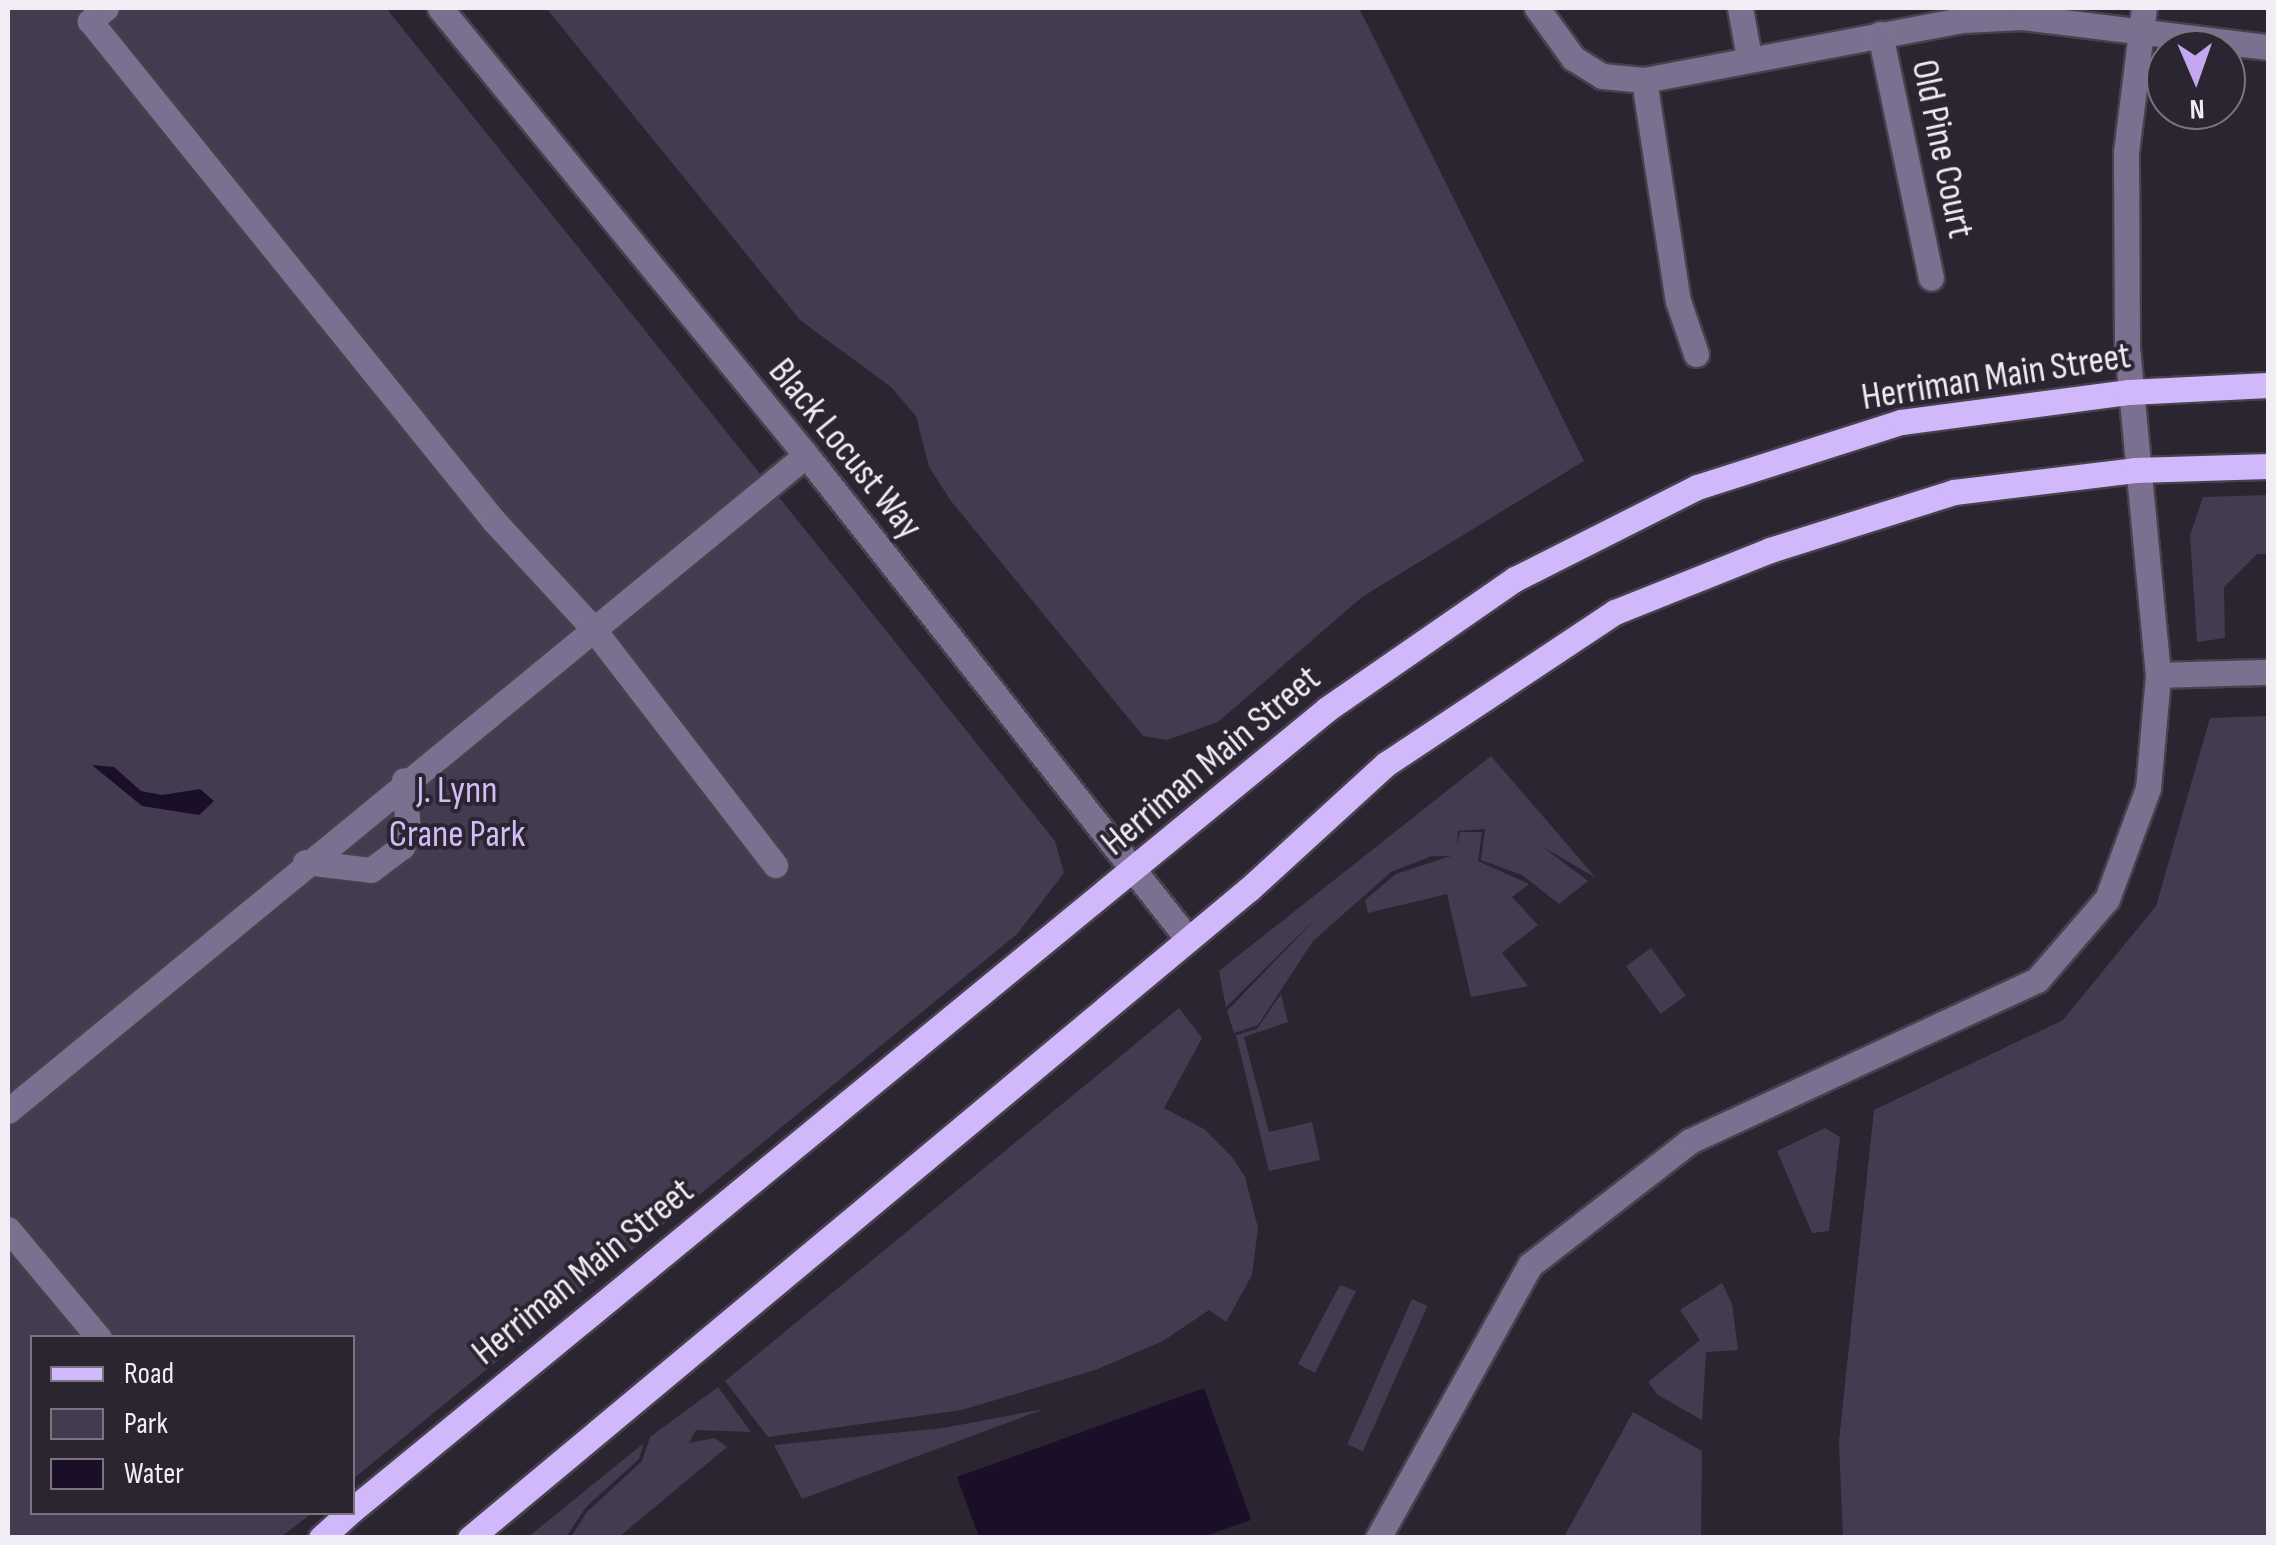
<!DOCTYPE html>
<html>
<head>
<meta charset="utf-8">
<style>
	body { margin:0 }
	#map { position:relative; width:2276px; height:1545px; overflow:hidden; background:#2a2531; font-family:"Sofia Sans Condensed",sans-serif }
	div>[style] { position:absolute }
	.green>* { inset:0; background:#433c50; transform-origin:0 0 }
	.water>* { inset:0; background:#1a0e29 }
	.roads { filter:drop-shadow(2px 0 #46414c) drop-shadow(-2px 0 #46414c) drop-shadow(0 2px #46414c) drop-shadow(0 -2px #46414c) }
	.minor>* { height:25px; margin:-12.5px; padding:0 12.5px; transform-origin:12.5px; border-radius:12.5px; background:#7c7090 }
	.major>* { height:25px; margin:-12.5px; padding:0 12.5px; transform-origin:12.5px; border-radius:12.5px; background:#d1b8fb }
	span { translate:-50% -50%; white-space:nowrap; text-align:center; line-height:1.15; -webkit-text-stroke:8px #2a2531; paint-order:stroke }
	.street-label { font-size:38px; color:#f0edf5 }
	.park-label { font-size:38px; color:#d1bcf5 }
	.frame { position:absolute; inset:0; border:10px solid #f0edf5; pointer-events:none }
	.legend { position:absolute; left:30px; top:1335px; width:325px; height:180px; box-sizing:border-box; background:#2a2531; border:2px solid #79757f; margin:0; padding:12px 18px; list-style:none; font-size:30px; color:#f0edf5 }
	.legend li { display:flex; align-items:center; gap:20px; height:50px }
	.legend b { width:50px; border:2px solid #79757f }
	.north { position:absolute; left:2146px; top:30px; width:100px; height:100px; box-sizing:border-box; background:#2a2531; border:2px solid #79757f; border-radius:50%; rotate:178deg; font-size:28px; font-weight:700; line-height:40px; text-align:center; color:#f0edf5 }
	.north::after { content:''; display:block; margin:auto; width:35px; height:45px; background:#c4a7f1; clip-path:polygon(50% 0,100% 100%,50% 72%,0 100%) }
</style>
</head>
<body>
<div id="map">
	<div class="green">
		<i style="clip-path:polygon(8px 8px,386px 8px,1055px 841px,1064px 873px,1017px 934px,353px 1479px,352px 1338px,32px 1338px,32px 1512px,312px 1513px,281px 1537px,8px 1537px)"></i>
		<i style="clip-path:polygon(546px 8px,1359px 8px,1584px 461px,1362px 597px,1218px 722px,1167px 740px,1143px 736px,951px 501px,929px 467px,916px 416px,891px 387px,800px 320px)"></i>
		<i style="clip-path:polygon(2268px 495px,2268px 554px,2257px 554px,2224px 587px,2225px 638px,2197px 642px,2190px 535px,2203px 497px)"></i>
		<i style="clip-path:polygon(2268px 716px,2268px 1537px,1843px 1537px,1839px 1441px,1874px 1110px,2063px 1020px,2156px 906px,2210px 718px)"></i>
		<i style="clip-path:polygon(1491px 756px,1596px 878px,1543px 847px,1588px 881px,1559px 904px,1522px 875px,1481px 860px,1485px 829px,1458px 831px,1457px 846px,1460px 832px,1482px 832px,1478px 861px,1529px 884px,1512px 897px,1538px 925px,1502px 953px,1528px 986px,1471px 997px,1447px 894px,1368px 913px,1365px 900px,1396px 874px,1451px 856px,1432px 856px,1391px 872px,1313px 941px,1258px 1025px,1234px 1033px,1227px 1011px,1322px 912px,1226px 1007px,1219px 971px)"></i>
		<i style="left:1651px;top:948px;width:59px;height:31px;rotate:54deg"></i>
		<i style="clip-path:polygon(1281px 994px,1288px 1022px,1244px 1037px,1269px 1132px,1312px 1122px,1320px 1160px,1269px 1171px,1236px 1035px,1257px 1029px)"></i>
		<i style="clip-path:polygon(1179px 1008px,1202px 1038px,1164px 1108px,1204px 1129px,1232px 1157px,1245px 1177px,1258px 1228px,1252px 1275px,1226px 1322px,1209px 1310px,1163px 1341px,1095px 1370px,962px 1410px,768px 1437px,725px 1381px)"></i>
		<i style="clip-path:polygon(1825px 1128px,1840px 1137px,1829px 1231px,1812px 1233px,1777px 1151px)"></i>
		<i style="clip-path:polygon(1722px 1283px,1732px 1304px,1738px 1350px,1706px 1352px,1702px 1420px,1658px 1395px,1648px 1382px,1700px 1340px,1680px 1310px)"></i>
		<i style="clip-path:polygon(1340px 1285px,1356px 1291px,1315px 1373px,1298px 1364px)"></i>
		<i style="left:1412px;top:1299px;width:17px;height:159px;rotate:24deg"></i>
		<i style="clip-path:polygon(718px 1387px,751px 1432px,696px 1430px,689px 1443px,715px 1438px,727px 1447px,619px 1537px,571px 1537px,587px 1512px,642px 1461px,650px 1437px)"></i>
		<i style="clip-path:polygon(1044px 1409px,802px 1499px,774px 1445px,943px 1428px)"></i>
		<i style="clip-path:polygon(1633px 1412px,1702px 1451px,1701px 1537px,1564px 1537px)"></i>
		<i style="clip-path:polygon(644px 1443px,639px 1459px,586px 1507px,566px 1537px,528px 1537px)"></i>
	</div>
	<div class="water">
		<i style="clip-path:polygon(92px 765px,114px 767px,141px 791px,162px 795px,200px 789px,214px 801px,199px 815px,142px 806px)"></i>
		<i style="clip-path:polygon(1204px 1388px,1251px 1520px,1202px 1537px,979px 1537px,957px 1477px)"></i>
	</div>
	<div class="roads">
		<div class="minor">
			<i style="left:106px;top:8px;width:21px;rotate:141deg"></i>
			<i style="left:90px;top:21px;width:643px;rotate:51.06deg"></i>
			<i style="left:494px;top:521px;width:143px;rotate:47.3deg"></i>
			<i style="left:591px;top:626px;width:302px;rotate:52.4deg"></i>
			<i style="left:440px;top:8px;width:578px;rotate:50.69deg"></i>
			<i style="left:806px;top:455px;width:617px;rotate:51.72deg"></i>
			<i style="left:1537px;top:8px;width:62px;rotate:54.2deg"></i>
			<i style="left:1573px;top:58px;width:34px;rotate:32deg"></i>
			<i style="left:1602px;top:76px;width:42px;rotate:5.4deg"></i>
			<i style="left:1644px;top:80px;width:324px;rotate:-10.7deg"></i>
			<i style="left:1962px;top:20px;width:61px;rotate:-2.8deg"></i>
			<i style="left:2023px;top:17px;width:247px;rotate:7deg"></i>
			<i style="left:1740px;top:8px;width:50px;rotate:79.6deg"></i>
			<i style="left:1880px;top:34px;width:249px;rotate:78.2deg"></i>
			<i style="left:1644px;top:80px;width:224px;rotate:81.3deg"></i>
			<i style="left:1678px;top:301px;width:56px;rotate:71.2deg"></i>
			<i style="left:2158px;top:675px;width:110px;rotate:-1.6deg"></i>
			<i style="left:305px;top:862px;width:66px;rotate:6.9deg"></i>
			<i style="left:371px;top:870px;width:39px;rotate:-37deg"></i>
			<i style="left:402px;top:847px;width:16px;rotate:-68deg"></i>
			<i style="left:408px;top:832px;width:52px;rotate:-94.4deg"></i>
			<i style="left:8px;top:1111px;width:1033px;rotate:-39.42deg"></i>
			<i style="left:8px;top:1229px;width:142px;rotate:50.1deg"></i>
			<i style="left:1378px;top:1538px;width:312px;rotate:-60.9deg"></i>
			<i style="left:1530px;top:1265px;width:202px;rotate:-37.8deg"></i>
			<i style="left:1690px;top:1141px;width:383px;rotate:-24.9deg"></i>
			<i style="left:2037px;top:980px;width:107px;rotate:-49.2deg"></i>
			<i style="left:2107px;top:899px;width:118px;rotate:-69.7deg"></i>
			<i style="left:2148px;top:788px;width:113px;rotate:-84.9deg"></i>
			<i style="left:2158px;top:675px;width:329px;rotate:-95.4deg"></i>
			<i style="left:2127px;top:347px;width:195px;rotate:-90.3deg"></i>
			<i style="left:2126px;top:152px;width:145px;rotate:-82.9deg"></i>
		</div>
		<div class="major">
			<i style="left:352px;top:1510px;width:1262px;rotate:-39.4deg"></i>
			<i style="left:1327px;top:709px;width:229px;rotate:-34.7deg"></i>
			<i style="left:1515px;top:579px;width:204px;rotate:-26.8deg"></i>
			<i style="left:1697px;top:487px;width:214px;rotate:-17.7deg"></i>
			<i style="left:1901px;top:422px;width:230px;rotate:-7.5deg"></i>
			<i style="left:2129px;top:392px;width:139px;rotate:-2.9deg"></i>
			<i style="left:321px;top:1538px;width:39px;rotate:-42deg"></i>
			<i style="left:470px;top:1538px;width:1014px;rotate:-39.8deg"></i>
			<i style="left:1249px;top:889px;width:185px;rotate:-42.4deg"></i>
			<i style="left:1386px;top:764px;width:275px;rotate:-33.6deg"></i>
			<i style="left:1615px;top:612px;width:167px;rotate:-21.8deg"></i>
			<i style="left:1770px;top:550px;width:193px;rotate:-17.5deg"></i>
			<i style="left:1954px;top:492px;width:182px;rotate:-6.9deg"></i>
			<i style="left:2135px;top:470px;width:133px;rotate:-1.7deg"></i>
		</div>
	</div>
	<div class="street-label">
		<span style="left:1942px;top:149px;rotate:78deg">Old Pine Court</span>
		<span style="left:1996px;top:377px;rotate:-9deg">Herriman Main Street</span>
		<span style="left:845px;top:449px;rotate:51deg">Black Locust Way</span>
		<span style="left:1211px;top:761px;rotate:-40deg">Herriman Main Street</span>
		<span style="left:583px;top:1272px;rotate:-39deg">Herriman Main Street</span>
	</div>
	<div class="park-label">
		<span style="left:457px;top:813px">J. Lynn<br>Crane Park</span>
	</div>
	<div class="frame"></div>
	<ul class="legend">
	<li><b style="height:12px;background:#d1b8fb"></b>Road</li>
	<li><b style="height:28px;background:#433c50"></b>Park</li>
	<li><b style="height:28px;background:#1a0e29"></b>Water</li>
	</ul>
	<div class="north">N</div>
</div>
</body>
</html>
